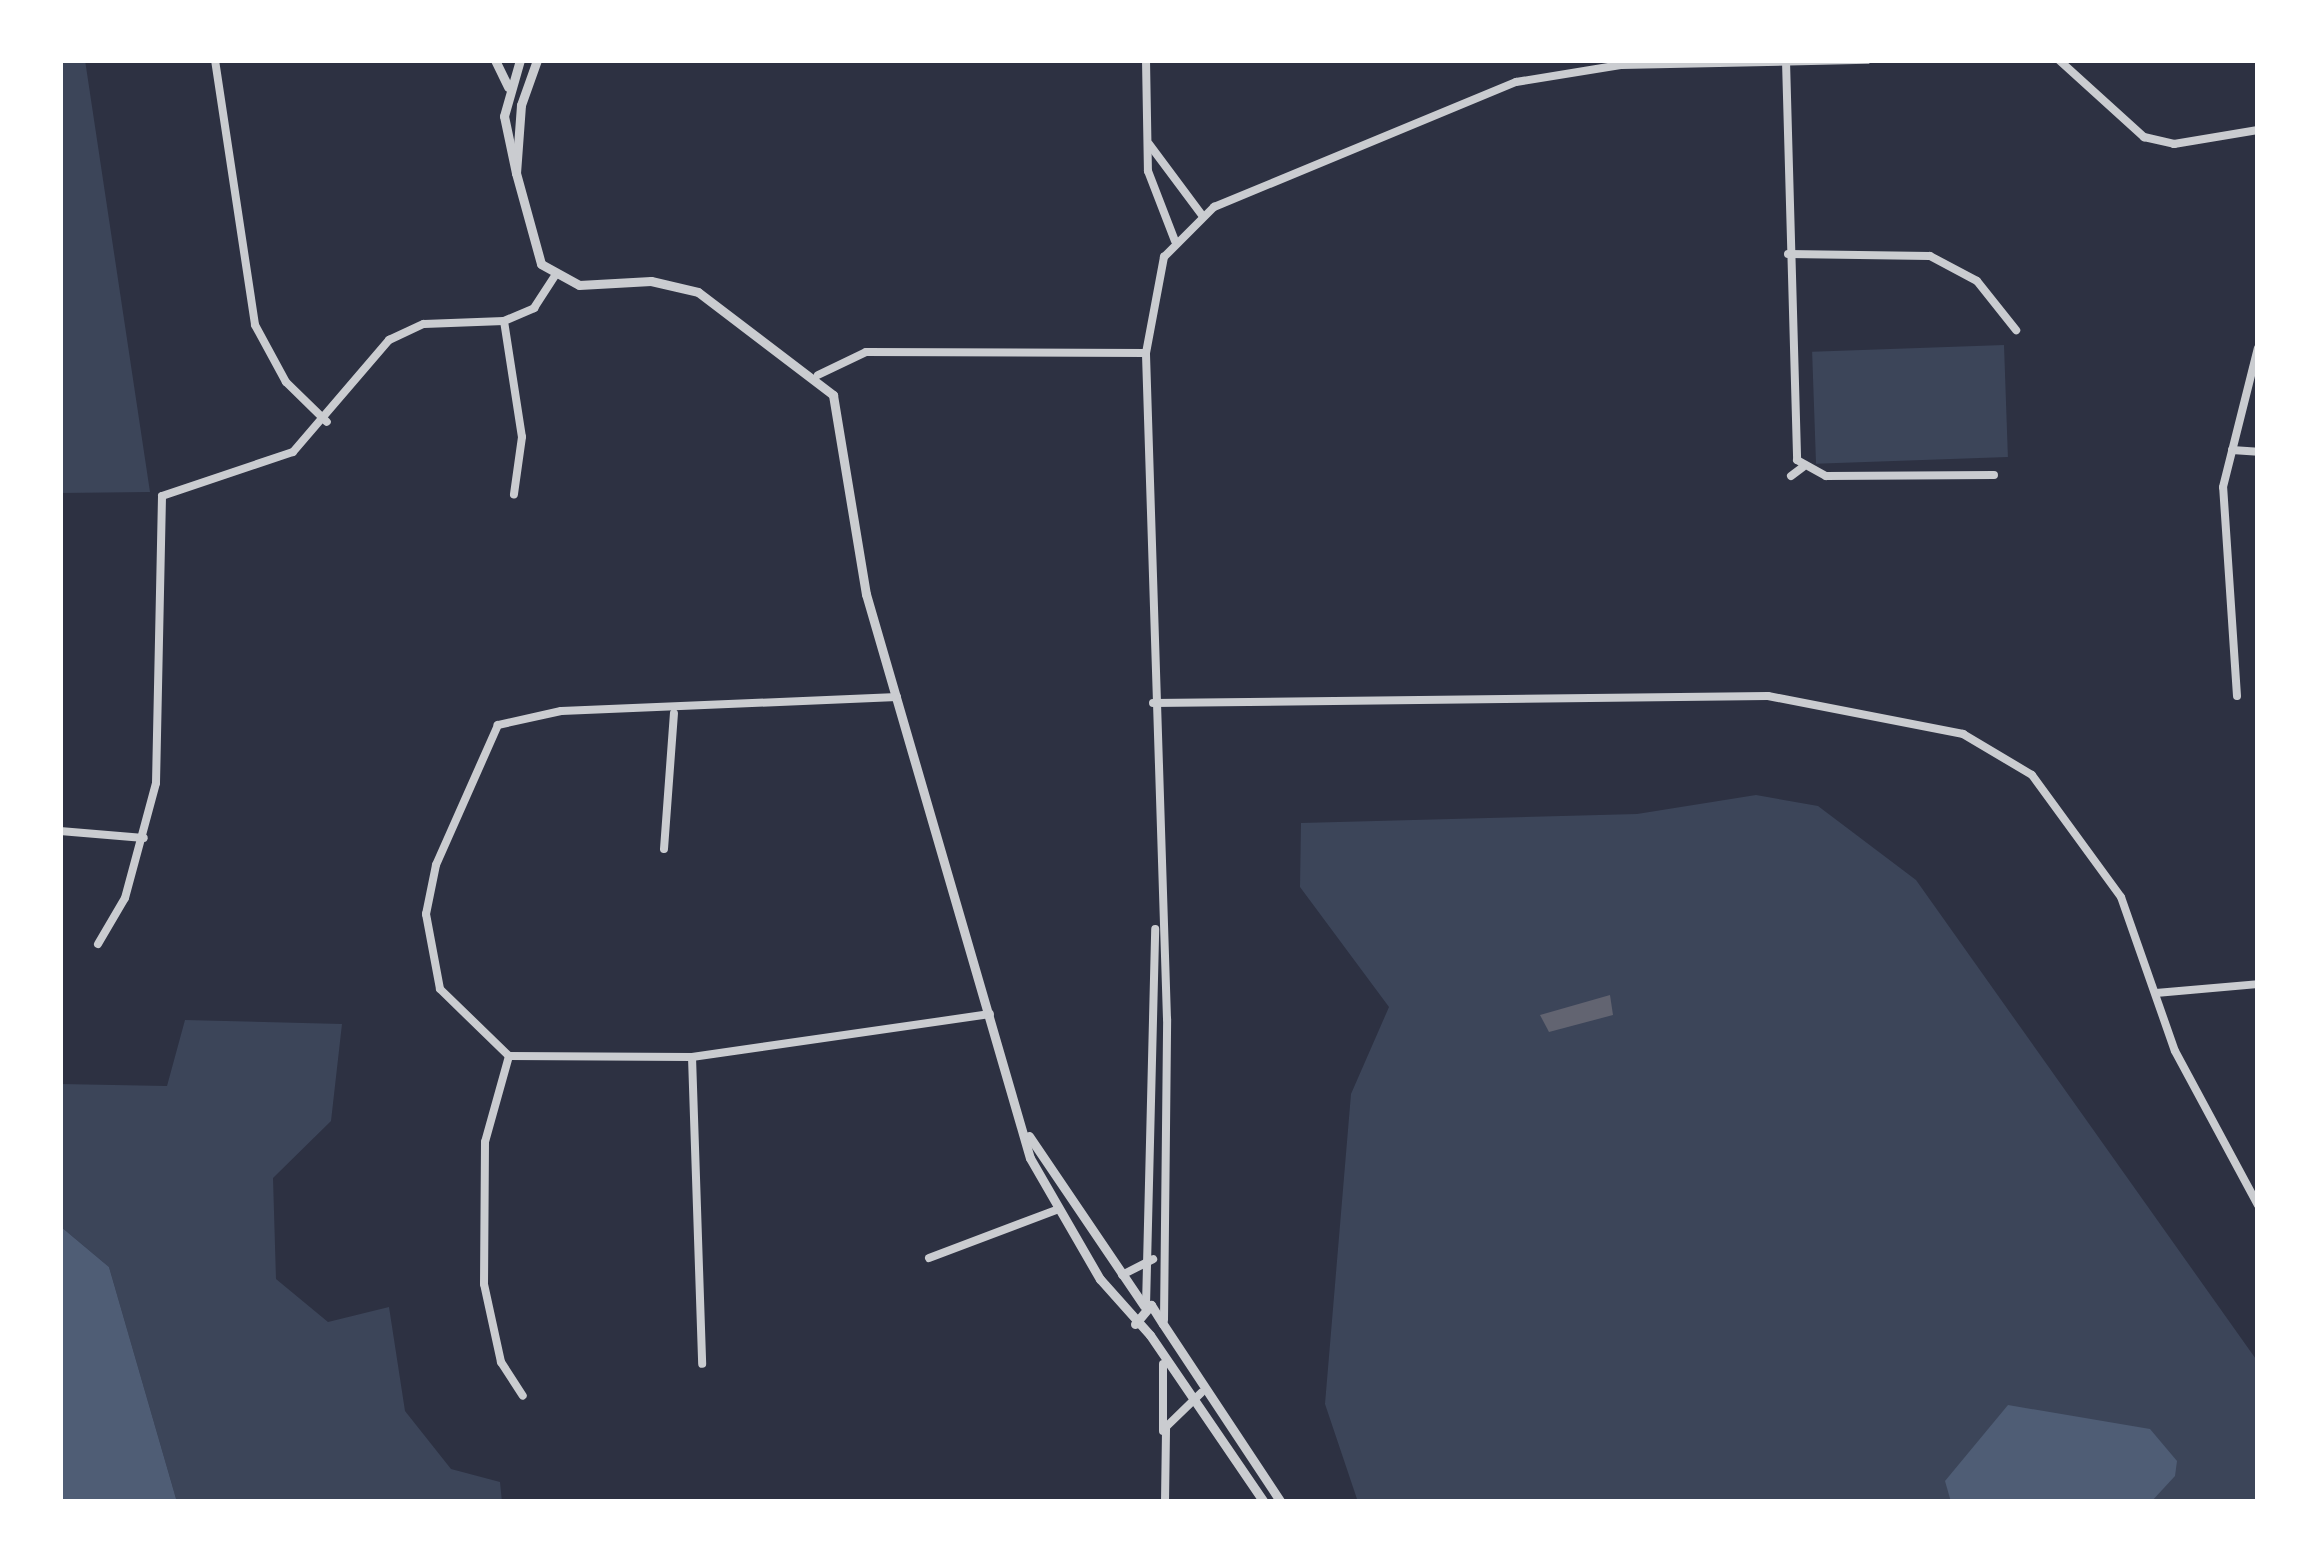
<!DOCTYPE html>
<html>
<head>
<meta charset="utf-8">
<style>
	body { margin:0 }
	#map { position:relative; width:2318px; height:1562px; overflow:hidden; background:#2d3142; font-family:"Source Sans 3",sans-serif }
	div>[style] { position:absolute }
	.green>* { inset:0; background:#3c4559; transform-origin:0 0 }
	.water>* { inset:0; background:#4f5d75 }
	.building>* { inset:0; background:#626471 }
	.minor>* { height:8px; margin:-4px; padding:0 4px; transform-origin:4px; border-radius:4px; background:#caccd0 }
	.tertiary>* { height:9px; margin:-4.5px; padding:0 4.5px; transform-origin:4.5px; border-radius:4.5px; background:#caccd0 }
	span { translate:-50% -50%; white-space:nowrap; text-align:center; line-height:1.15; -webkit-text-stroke:9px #fff; paint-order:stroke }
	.frame { position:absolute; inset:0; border:63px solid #fff; pointer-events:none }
</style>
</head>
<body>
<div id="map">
	<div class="green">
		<i style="clip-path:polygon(60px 60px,85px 60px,150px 492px,60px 493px)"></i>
		<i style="left:2004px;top:345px;width:112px;height:192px;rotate:88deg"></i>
		<i style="clip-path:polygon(1756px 795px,1818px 806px,1916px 880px,2258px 1362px,2258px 1502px,1358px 1502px,1325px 1404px,1351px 1094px,1389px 1007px,1300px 887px,1301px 823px,1637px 814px)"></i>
		<i style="clip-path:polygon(185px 1020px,342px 1024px,331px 1121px,273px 1178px,276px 1279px,328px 1322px,389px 1307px,405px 1411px,451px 1469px,500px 1482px,502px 1502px,177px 1502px,109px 1267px,60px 1226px,60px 1084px,167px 1086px)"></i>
	</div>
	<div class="water">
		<i style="clip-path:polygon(60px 1226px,109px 1267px,177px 1502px,60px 1502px)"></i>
		<i style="clip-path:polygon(2008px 1405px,2150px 1429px,2177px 1461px,2175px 1476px,2151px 1502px,1951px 1502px,1945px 1481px)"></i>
	</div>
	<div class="building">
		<i style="clip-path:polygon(1610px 995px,1613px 1015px,1549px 1032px,1540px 1015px)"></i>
	</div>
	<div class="minor">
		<i style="left:215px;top:60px;width:268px;rotate:81.4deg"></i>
		<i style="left:255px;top:325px;width:65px;rotate:61.5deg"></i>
		<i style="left:286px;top:382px;width:57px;rotate:44.3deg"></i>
		<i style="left:1146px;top:60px;width:111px;rotate:89deg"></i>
		<i style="left:1148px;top:171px;width:75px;rotate:68.9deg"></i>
		<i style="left:2059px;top:60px;width:115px;rotate:42.2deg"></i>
		<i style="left:2144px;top:137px;width:31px;rotate:13deg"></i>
		<i style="left:2174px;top:144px;width:85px;rotate:-9.5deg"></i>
		<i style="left:1786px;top:61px;width:399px;rotate:88.4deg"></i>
		<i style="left:1797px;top:460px;width:33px;rotate:29deg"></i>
		<i style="left:1826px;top:476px;width:168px;rotate:-0.3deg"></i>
		<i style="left:1149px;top:144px;width:89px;rotate:53.3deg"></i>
		<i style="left:1788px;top:254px;width:142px;rotate:0.8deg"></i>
		<i style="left:1930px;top:256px;width:53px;rotate:28deg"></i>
		<i style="left:1977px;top:281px;width:63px;rotate:51.5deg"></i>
		<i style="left:504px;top:321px;width:117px;rotate:81.2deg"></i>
		<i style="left:522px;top:437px;width:58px;rotate:98deg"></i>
		<i style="left:818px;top:375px;width:53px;rotate:-25.6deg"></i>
		<i style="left:866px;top:352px;width:280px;rotate:0.2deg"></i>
		<i style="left:2232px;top:450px;width:26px;rotate:4deg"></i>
		<i style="left:1791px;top:476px;width:15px;rotate:-37deg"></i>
		<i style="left:2237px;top:696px;width:209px;rotate:-93.8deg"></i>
		<i style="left:2223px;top:487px;width:143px;rotate:-75.9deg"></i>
		<i style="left:897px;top:697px;width:336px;rotate:177.6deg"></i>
		<i style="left:561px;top:711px;width:65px;rotate:167.5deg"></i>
		<i style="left:498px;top:725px;width:153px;rotate:113.9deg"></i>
		<i style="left:436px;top:865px;width:50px;rotate:101.5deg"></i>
		<i style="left:426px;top:914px;width:76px;rotate:79.4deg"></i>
		<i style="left:440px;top:989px;width:96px;rotate:44.2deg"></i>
		<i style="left:509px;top:1056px;width:183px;rotate:0.3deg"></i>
		<i style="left:692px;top:1057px;width:301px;rotate:-8.2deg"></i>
		<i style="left:1153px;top:703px;width:615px;rotate:-0.65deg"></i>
		<i style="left:1768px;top:696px;width:199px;rotate:11deg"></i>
		<i style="left:1963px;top:734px;width:80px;rotate:30.7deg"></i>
		<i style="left:2032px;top:775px;width:151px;rotate:53.9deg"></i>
		<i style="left:2121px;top:897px;width:163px;rotate:70.7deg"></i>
		<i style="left:2175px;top:1051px;width:175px;rotate:61.7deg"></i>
		<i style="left:60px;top:831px;width:84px;rotate:4.8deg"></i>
		<i style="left:664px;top:849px;width:136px;rotate:-85.8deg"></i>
		<i style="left:98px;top:944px;width:53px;rotate:-59.6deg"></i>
		<i style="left:125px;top:898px;width:119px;rotate:-74.9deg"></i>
		<i style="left:156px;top:783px;width:287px;rotate:-88.8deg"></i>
		<i style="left:162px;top:496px;width:138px;rotate:-18.6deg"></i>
		<i style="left:293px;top:452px;width:148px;rotate:-49.4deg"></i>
		<i style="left:389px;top:340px;width:38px;rotate:-25deg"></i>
		<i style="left:424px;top:324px;width:80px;rotate:-2.1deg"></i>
		<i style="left:504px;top:321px;width:33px;rotate:-23deg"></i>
		<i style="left:534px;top:308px;width:38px;rotate:-57deg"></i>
		<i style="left:2156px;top:993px;width:102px;rotate:-5deg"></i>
		<i style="left:509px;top:1056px;width:89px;rotate:105.6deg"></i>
		<i style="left:485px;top:1142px;width:142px;rotate:90.4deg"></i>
		<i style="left:484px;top:1284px;width:80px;rotate:77.7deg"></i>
		<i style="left:501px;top:1362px;width:40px;rotate:57.1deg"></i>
		<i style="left:692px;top:1057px;width:307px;rotate:88.1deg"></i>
		<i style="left:929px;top:1258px;width:136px;rotate:-20.7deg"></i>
		<i style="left:1122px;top:1275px;width:35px;rotate:-27deg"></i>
		<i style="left:1146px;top:1306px;width:377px;rotate:-88.6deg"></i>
		<i style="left:1164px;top:1320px;width:301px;rotate:-89.4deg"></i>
		<i style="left:1167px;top:1019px;width:666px;rotate:-91.81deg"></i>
		<i style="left:1146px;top:353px;width:98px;rotate:-79.4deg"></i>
		<i style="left:1164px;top:257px;width:71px;rotate:-45deg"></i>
		<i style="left:1214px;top:207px;width:327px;rotate:-22.5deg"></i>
		<i style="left:1516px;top:82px;width:106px;rotate:-9.2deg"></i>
		<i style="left:1621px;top:65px;width:246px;rotate:-1.2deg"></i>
		<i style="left:1163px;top:1431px;width:67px;rotate:-90deg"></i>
		<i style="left:1165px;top:1502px;width:75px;rotate:-89.2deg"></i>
		<i style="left:1166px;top:1427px;width:49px;rotate:-44.2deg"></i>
	</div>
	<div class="tertiary">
		<i style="left:495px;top:60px;width:30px;rotate:64deg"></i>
		<i style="left:537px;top:60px;width:48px;rotate:109.6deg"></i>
		<i style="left:521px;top:105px;width:68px;rotate:94.2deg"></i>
		<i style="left:516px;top:173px;width:94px;rotate:74.6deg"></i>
		<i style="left:541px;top:264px;width:43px;rotate:28.9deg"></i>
		<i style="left:579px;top:285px;width:72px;rotate:-3.2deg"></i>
		<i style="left:651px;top:281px;width:48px;rotate:13.2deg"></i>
		<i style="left:698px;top:292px;width:170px;rotate:37.3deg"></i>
		<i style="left:833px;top:395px;width:202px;rotate:80.6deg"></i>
		<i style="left:866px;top:594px;width:587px;rotate:73.79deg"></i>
		<i style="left:1030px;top:1158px;width:140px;rotate:60deg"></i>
		<i style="left:1100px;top:1279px;width:75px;rotate:48.2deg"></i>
		<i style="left:516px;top:173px;width:58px;rotate:-101.9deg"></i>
		<i style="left:504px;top:116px;width:58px;rotate:-74.1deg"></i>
		<i style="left:1029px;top:1136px;width:205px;rotate:55.9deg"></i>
		<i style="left:1135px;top:1324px;width:25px;rotate:-50deg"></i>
		<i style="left:1151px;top:1305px;width:22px;rotate:58deg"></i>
		<i style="left:1163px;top:1324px;width:214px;rotate:56.5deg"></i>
		<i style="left:1150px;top:1335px;width:202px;rotate:55.7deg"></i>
	</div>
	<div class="frame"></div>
</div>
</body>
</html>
